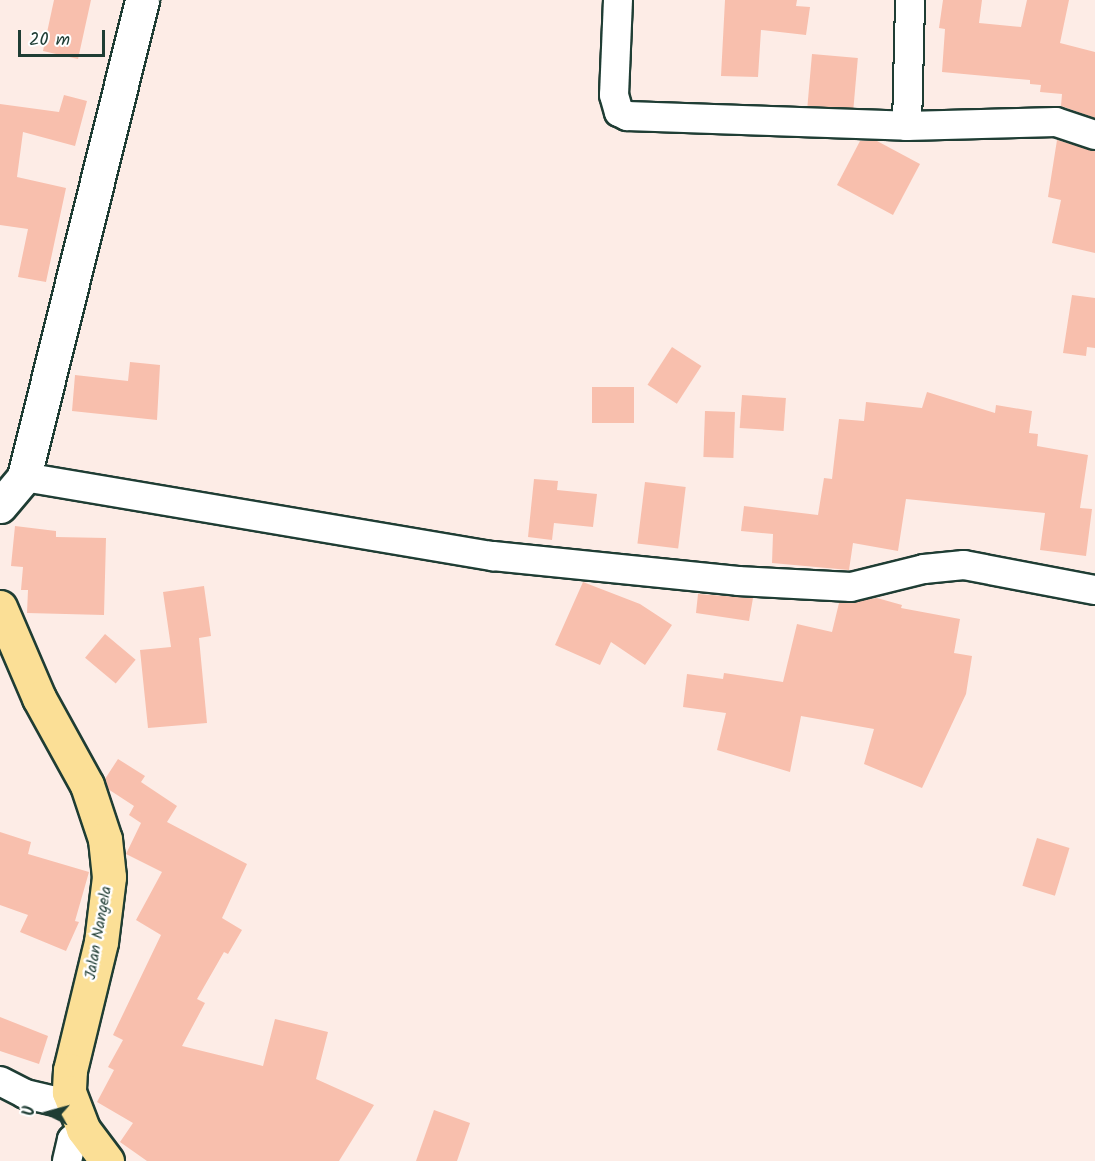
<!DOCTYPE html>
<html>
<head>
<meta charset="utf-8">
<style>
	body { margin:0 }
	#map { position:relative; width:1095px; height:1161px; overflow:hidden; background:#fdece6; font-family:Kalam,sans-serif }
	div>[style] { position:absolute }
	.building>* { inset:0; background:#f8bfad; transform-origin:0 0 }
	.roads { filter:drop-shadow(2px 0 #1f3d34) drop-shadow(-2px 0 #1f3d34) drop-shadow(0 2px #1f3d34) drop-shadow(0 -2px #1f3d34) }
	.minor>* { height:28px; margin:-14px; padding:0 14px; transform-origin:14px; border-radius:14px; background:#fff }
	.tertiary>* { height:33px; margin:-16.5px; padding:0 16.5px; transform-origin:16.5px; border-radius:16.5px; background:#fff }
	.primary>* { height:33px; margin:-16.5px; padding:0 16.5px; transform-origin:16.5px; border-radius:16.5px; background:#fbdf96 }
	span { translate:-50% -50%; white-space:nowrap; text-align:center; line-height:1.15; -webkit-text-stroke:5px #fff; paint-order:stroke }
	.street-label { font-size:16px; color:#1f3d34 }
	.north { position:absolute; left:18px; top:1083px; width:60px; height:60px; -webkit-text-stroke:4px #fff; paint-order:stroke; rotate:276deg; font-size:16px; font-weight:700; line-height:24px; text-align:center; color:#1f3d34 }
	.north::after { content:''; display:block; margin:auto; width:21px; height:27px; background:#1f3d34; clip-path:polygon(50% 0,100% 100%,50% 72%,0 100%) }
	.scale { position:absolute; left:18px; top:30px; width:87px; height:27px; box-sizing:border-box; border:3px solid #1f3d34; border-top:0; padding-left:8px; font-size:18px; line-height:21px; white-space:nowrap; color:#1f3d34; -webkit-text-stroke:4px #fff; paint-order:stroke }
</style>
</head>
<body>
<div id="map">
	<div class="building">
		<i style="clip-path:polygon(54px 0,91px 0,78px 59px,43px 51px)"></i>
		<i style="clip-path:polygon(725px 0,797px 0,796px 6px,810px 7px,806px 35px,761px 30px,758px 77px,721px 76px)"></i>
		<i style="clip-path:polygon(943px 0,982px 0,979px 23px,1021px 27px,1027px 0,1069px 0,1060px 43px,1095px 52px,1095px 118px,1061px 106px,1062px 94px,1040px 92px,1041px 85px,1030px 84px,1030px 80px,942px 72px,945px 29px,939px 28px)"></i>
		<i style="left:812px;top:54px;width:46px;height:52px;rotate:5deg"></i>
		<i style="clip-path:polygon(64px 95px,87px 101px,75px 146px,23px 132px,17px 177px,66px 188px,46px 282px,18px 277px,28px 229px,0 225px,0 104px,59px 112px)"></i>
		<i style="clip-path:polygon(1057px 140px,1095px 151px,1095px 253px,1052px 243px,1061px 200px,1048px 197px)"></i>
		<i style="clip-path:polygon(860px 141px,877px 141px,920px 164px,893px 215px,837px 185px)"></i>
		<i style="clip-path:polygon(1072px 295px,1095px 298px,1095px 348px,1087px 347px,1086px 356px,1063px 353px)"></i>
		<i style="left:672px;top:347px;width:35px;height:45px;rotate:33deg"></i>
		<i style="clip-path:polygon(130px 362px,160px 365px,157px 420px,72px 411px,75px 375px,128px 381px)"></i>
		<i style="left:634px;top:387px;width:36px;height:42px;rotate:90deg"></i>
		<i style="clip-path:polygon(927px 392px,995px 413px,996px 405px,1032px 411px,1029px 433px,1038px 434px,1037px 446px,1088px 455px,1080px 508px,1092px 509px,1086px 556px,1040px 550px,1045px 513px,906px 499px,898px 551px,853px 543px,849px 570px,772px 563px,773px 534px,741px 531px,744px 506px,818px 515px,824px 478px,832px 479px,839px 419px,864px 421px,866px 402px,922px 408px)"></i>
		<i style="left:742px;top:395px;width:44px;height:33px;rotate:4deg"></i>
		<i style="left:705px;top:411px;width:30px;height:46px;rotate:2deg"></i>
		<i style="clip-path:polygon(534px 479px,558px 481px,557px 490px,597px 494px,593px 527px,554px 523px,552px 540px,528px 537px)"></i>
		<i style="left:645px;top:482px;width:41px;height:62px;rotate:7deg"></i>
		<i style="clip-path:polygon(15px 526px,56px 531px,56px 537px,106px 538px,104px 615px,27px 613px,28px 590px,21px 590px,23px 567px,11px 566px)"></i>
		<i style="clip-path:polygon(583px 582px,640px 604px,672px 625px,645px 665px,611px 642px,600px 665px,555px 645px)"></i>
		<i style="clip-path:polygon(204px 586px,211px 636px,199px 638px,207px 723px,148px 728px,140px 650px,171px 647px,163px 592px)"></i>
		<i style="clip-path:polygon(698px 594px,753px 598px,749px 621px,696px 613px)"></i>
		<i style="clip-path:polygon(877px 598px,902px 605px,901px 608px,960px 619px,954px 653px,972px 656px,966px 694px,922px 788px,864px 764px,874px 729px,801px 716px,790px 772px,717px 750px,726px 713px,683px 707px,687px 674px,723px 679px,724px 673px,783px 682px,797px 624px,832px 632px,839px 603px)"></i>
		<i style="left:105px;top:634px;width:40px;height:31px;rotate:40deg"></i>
		<i style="clip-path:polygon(118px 759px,145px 776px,141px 782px,177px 806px,167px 822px,247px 864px,222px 918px,242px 930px,228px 954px,224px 952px,197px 999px,205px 1003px,182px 1046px,263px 1066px,275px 1019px,328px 1032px,316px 1079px,374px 1105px,339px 1161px,147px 1161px,120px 1142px,133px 1123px,97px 1102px,114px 1070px,108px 1067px,123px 1040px,113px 1035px,161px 935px,136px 920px,162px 872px,126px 854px,141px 823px,129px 815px,134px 806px,108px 789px,105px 779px)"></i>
		<i style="clip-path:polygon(0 832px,31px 842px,28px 854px,89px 872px,75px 921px,79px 922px,66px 951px,20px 932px,28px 915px,0 905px)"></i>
		<i style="left:1037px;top:838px;width:34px;height:50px;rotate:17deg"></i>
		<i style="clip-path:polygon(0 1017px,48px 1036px,39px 1064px,0 1051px)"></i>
		<i style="clip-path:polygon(434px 1110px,470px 1123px,457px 1161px,416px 1161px)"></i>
	</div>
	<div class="roads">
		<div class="minor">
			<i style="left:618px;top:0;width:95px;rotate:92.4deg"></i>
			<i style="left:614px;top:95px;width:18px;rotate:74deg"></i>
			<i style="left:619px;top:112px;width:9px;rotate:27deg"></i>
			<i style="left:627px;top:116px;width:280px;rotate:2deg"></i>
			<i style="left:907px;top:126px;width:149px;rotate:-1.5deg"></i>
			<i style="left:1056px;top:122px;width:41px;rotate:18.4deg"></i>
			<i style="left:907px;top:126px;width:126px;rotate:-88.6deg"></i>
			<i style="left:24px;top:477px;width:476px;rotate:9.6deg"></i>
			<i style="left:493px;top:556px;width:246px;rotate:5.8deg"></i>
			<i style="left:738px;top:581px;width:113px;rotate:3deg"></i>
			<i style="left:851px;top:587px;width:75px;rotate:-13.9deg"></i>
			<i style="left:924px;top:569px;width:40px;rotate:-5.7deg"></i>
			<i style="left:964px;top:565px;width:133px;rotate:10.8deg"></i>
			<i style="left:0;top:1081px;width:28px;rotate:27deg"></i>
			<i style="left:25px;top:1094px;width:48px;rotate:13.2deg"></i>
			<i style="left:67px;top:1161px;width:22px;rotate:-77deg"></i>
			<i style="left:72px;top:1140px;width:16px;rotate:-45deg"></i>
		</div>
		<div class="tertiary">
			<i style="left:0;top:506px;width:38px;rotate:-50deg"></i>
			<i style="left:24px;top:477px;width:491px;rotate:-76.1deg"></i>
		</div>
		<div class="primary">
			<i style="left:0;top:607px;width:99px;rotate:66.8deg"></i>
			<i style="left:39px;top:698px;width:99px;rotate:61.1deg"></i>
			<i style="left:87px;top:785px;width:57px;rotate:71.6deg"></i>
			<i style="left:105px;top:839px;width:38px;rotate:84deg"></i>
			<i style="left:109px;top:877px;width:65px;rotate:97deg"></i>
			<i style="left:101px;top:942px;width:132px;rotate:103.6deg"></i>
			<i style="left:70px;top:1070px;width:22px;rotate:93deg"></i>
			<i style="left:69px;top:1092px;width:40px;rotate:69deg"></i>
			<i style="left:83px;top:1129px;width:40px;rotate:53deg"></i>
		</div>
	</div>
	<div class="street-label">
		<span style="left:99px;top:933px;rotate:-80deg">Jalan Nangela</span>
	</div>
	<div class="north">U</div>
	<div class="scale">20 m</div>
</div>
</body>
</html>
